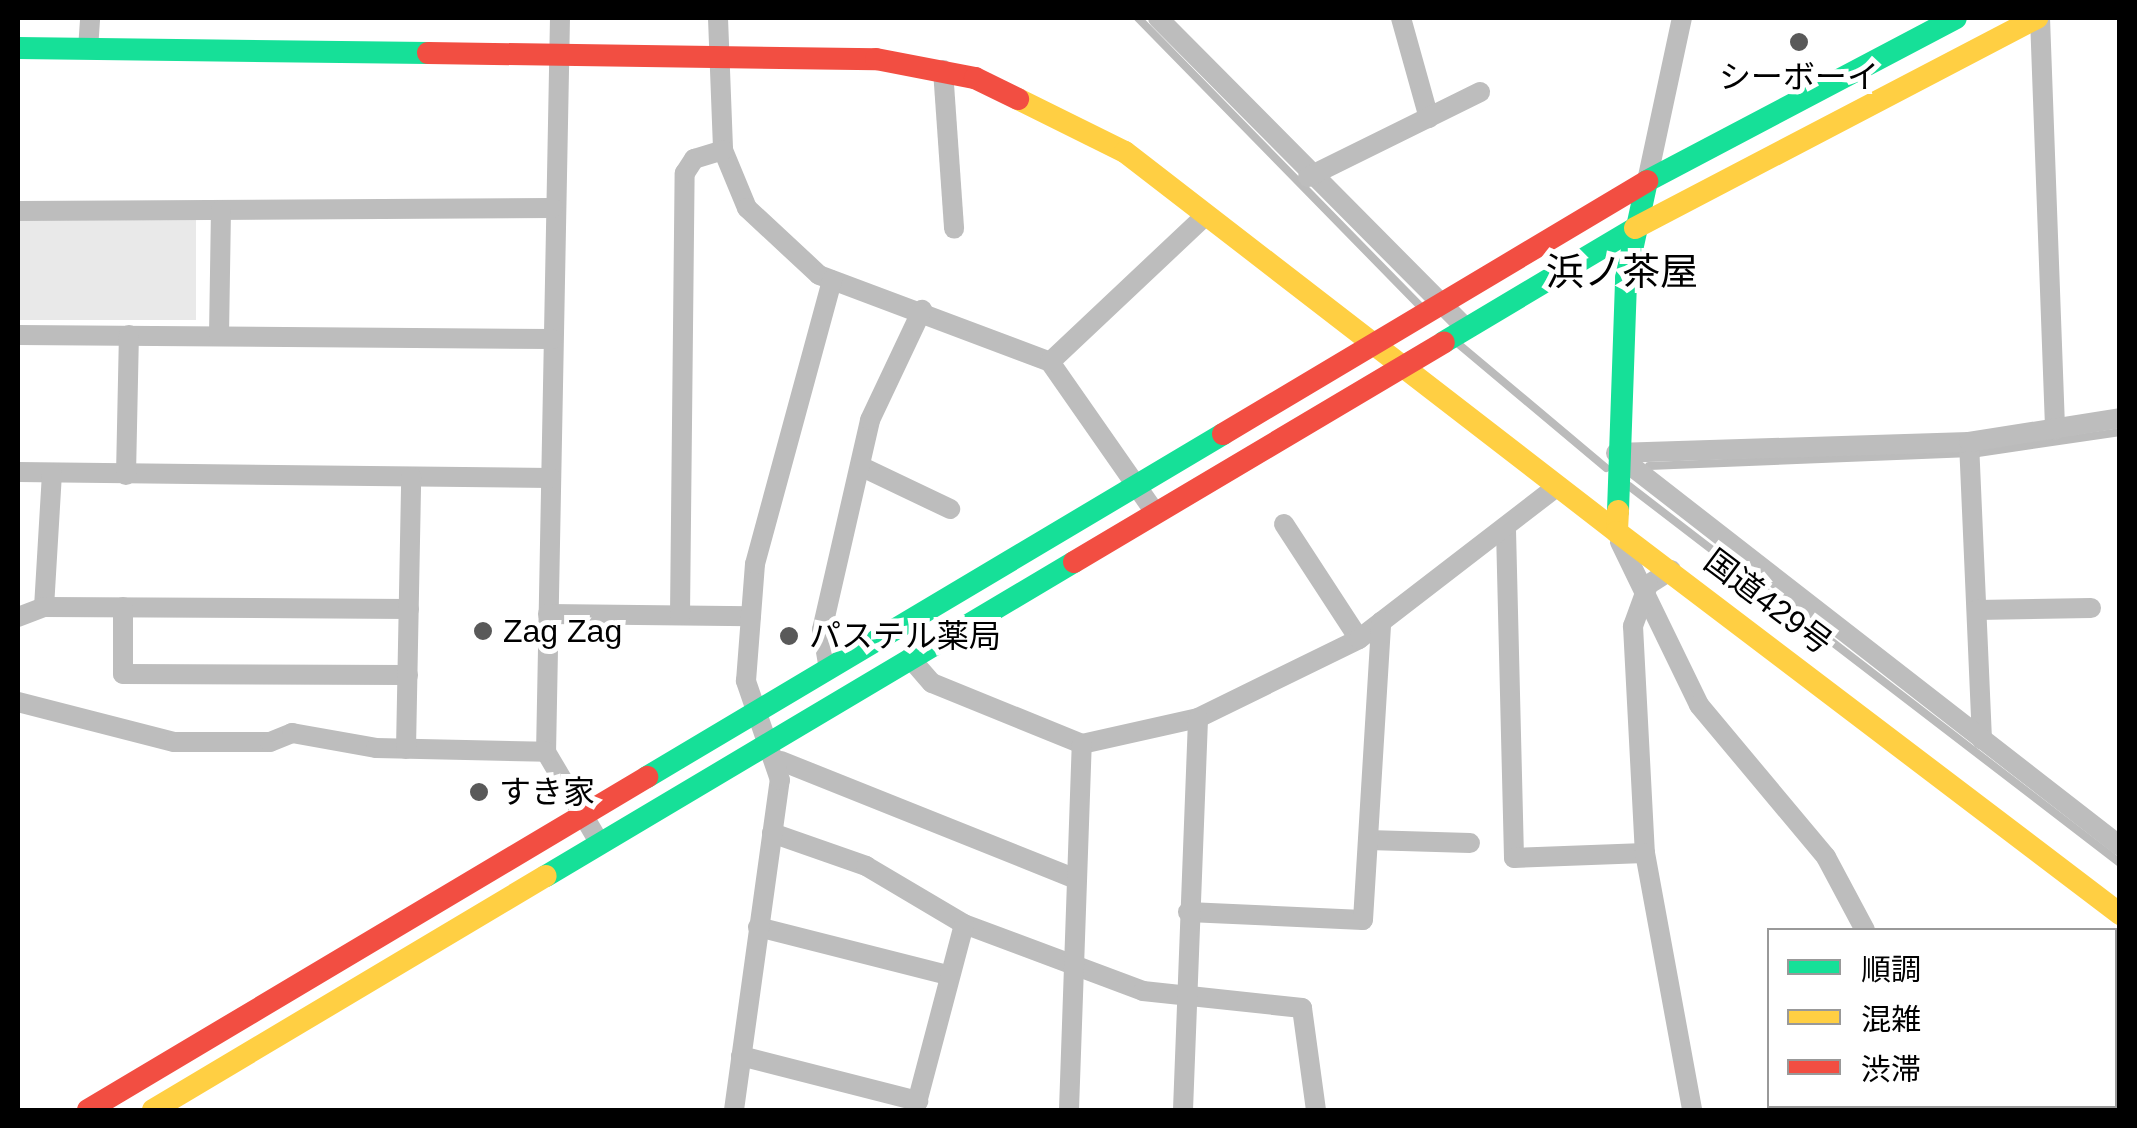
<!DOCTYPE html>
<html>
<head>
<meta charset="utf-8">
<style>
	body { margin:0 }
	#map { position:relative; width:2137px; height:1128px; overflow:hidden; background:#fff; font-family:Helvetica,"Noto Sans JP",sans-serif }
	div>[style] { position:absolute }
	.green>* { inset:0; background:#e9e9e9; transform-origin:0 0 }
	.stream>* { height:8px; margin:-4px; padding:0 4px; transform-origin:4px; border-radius:4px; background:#bbb }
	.street>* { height:20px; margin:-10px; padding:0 10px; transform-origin:10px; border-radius:10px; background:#bdbdbd }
	.fast>* { height:22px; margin:-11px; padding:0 11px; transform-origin:11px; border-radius:11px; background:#16e098 }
	.slow>* { height:22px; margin:-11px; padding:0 11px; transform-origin:11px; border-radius:11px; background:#ffcf43 }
	.jam>* { height:22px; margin:-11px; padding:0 11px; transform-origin:11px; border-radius:11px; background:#f24e42 }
	.dots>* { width:28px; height:28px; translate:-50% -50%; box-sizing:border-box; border:5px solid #fff; border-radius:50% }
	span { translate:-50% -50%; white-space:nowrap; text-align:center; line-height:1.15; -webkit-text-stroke:10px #fff; paint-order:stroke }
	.poi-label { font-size:32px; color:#000 }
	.left { translate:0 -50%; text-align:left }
	.street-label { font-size:32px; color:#000 }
	.quarter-label { font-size:38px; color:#000 }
	.frame { position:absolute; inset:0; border:20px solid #000; pointer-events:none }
	.legend { position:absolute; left:1767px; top:928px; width:350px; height:180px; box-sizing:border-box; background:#fff; border:2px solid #999; margin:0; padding:12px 18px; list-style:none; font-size:30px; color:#000 }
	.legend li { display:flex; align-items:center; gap:20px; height:50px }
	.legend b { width:50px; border:2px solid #999 }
</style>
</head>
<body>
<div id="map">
	<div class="green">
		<i style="left:18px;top:218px;width:178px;height:102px"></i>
	</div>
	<div class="stream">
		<i style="left:1138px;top:18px;width:404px;rotate:45.6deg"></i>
		<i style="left:1456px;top:342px;width:196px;rotate:40deg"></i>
		<i style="left:1649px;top:466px;width:329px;rotate:-2.3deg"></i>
		<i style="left:1978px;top:453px;width:144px;rotate:-8.4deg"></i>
		<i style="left:1629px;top:486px;width:619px;rotate:37.52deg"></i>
	</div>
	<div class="street">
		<i style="left:560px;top:18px;width:734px;rotate:91.09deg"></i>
		<i style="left:546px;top:752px;width:104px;rotate:59.5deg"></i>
		<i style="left:718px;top:18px;width:132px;rotate:87.8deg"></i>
		<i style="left:723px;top:150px;width:63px;rotate:67.5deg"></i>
		<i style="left:747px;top:208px;width:98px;rotate:42.9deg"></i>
		<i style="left:819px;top:275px;width:247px;rotate:20.6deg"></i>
		<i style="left:1050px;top:362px;width:182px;rotate:55.1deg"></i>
		<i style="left:1158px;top:18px;width:438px;rotate:45.2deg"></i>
		<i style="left:1401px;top:18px;width:104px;rotate:74.4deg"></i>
		<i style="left:2040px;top:18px;width:412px;rotate:87.9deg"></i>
		<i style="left:88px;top:49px;width:31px;rotate:-86deg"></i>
		<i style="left:943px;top:70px;width:159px;rotate:86deg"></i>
		<i style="left:1308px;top:177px;width:192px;rotate:-26.3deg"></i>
		<i style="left:1647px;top:181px;width:167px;rotate:-77.9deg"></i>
		<i style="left:18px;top:211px;width:535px;rotate:-0.32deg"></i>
		<i style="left:18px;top:335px;width:534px;rotate:0.43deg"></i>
		<i style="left:219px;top:336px;width:126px;rotate:-89.1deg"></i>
		<i style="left:1050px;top:362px;width:214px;rotate:-43.3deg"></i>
		<i style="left:1969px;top:442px;width:298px;rotate:87.5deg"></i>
		<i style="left:1616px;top:453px;width:353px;rotate:-1.8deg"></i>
		<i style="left:1969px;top:442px;width:153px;rotate:-9deg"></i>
		<i style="left:1621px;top:458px;width:632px;rotate:37.87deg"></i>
		<i style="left:860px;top:466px;width:100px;rotate:25.5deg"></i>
		<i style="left:18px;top:472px;width:533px;rotate:0.64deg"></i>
		<i style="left:52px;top:473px;width:134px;rotate:93.4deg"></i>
		<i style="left:44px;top:607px;width:365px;rotate:0.3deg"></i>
		<i style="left:126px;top:475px;width:140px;rotate:-88.8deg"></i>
		<i style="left:1284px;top:524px;width:137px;rotate:56.9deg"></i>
		<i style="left:1506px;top:530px;width:328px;rotate:88.6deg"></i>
		<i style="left:1514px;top:858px;width:131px;rotate:-2.2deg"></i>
		<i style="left:1620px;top:542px;width:181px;rotate:64.1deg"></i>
		<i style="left:1699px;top:705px;width:198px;rotate:50.1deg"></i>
		<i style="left:1826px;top:857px;width:83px;rotate:61.9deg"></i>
		<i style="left:1671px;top:570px;width:27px;rotate:147deg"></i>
		<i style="left:1648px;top:585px;width:44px;rotate:110.1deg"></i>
		<i style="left:1633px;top:626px;width:227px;rotate:87deg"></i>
		<i style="left:1645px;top:853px;width:261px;rotate:79.6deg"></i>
		<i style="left:123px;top:607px;width:67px;rotate:90deg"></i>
		<i style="left:123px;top:674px;width:285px;rotate:0.2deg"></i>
		<i style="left:1977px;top:610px;width:114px;rotate:-1deg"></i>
		<i style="left:548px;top:614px;width:203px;rotate:0.6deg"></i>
		<i style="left:680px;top:615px;width:442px;rotate:-89.4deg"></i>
		<i style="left:685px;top:173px;width:17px;rotate:-57deg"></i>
		<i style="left:694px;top:159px;width:30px;rotate:-17deg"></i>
		<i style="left:18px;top:617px;width:28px;rotate:-21deg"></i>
		<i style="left:910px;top:658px;width:33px;rotate:49deg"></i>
		<i style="left:932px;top:683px;width:162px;rotate:22.1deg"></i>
		<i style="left:1082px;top:744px;width:119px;rotate:-12.6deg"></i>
		<i style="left:1198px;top:718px;width:179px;rotate:-26.1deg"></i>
		<i style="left:1359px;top:639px;width:247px;rotate:-37.6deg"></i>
		<i style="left:829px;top:669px;width:40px;rotate:-100deg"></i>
		<i style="left:822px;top:630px;width:215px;rotate:-77.1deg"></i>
		<i style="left:870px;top:420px;width:122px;rotate:-64.7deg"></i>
		<i style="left:18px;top:702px;width:161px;rotate:14.4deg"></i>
		<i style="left:174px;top:742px;width:96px"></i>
		<i style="left:270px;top:742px;width:24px;rotate:-22deg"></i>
		<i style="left:292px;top:733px;width:85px;rotate:10.1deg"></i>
		<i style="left:376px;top:748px;width:170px;rotate:1.3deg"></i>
		<i style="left:406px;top:749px;width:272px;rotate:-88.9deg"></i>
		<i style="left:781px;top:761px;width:318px;rotate:21.8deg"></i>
		<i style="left:772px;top:833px;width:100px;rotate:19.3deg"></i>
		<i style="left:866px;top:866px;width:114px;rotate:30.6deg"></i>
		<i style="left:964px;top:924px;width:191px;rotate:20.5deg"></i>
		<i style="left:1143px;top:991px;width:160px;rotate:6.1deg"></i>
		<i style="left:1302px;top:1008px;width:103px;rotate:82.2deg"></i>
		<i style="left:1368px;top:840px;width:102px;rotate:1.7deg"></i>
		<i style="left:1188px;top:912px;width:175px;rotate:2.6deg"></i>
		<i style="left:1363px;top:920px;width:299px;rotate:-86.5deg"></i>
		<i style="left:758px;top:927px;width:196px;rotate:14.2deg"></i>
		<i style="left:2114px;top:987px;width:7px;rotate:-27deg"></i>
		<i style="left:741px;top:1056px;width:183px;rotate:14.3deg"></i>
		<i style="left:2110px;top:1106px;width:4px;rotate:90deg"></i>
		<i style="left:734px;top:1110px;width:333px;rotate:-82.1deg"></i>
		<i style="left:780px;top:780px;width:105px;rotate:-109deg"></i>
		<i style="left:746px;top:681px;width:117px;rotate:-85.6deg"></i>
		<i style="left:755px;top:564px;width:294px;rotate:-74.8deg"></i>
		<i style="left:915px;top:1110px;width:192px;rotate:-75.2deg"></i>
		<i style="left:1069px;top:1110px;width:366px;rotate:-88deg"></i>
		<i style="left:1183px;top:1110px;width:392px;rotate:-87.8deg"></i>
		<i style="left:1898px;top:1110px;width:10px;rotate:-24deg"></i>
	</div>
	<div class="fast">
		<i style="left:18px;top:48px;width:410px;rotate:0.7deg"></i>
		<i style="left:1444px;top:342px;width:222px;rotate:-30.8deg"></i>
		<i style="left:1618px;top:511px;width:233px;rotate:-88deg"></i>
		<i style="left:1626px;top:278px;width:99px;rotate:-77.8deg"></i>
		<i style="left:1647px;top:181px;width:349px;rotate:-27.8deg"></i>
		<i style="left:647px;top:777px;width:670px;rotate:-30.77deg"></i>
		<i style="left:546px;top:876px;width:614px;rotate:-30.74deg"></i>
	</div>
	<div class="slow">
		<i style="left:1018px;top:99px;width:119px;rotate:26.4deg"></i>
		<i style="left:1125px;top:152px;width:622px;rotate:37.68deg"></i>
		<i style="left:1635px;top:228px;width:454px;rotate:-27.6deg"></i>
		<i style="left:1618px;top:511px;width:21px;rotate:93deg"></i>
		<i style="left:1617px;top:532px;width:632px;rotate:37.21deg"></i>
		<i style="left:153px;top:1110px;width:457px;rotate:-30.8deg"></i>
	</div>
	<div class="jam">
		<i style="left:428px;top:53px;width:448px;rotate:0.8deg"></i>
		<i style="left:876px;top:59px;width:101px;rotate:10.9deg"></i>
		<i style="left:975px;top:78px;width:48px;rotate:26deg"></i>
		<i style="left:1223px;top:434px;width:494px;rotate:-30.8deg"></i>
		<i style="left:1074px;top:562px;width:430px;rotate:-30.7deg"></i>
		<i style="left:88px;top:1110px;width:651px;rotate:-30.78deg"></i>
	</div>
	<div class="dots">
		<i style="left:1799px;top:42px;background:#595959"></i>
		<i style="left:483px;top:631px;background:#595959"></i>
		<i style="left:789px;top:636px;background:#595959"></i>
		<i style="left:479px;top:792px;background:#595959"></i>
	</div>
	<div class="poi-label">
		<span style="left:1799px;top:77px">シーボーイ</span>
		<span class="left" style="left:503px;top:631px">Zag Zag</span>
		<span class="left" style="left:809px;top:636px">パステル薬局</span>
		<span class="left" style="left:499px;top:792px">すき家</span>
	</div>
	<div class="street-label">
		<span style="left:1768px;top:602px;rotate:37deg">国道429号</span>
	</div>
	<div class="quarter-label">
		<span style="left:1622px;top:273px">浜ノ茶屋</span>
	</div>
	<div class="frame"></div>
	<ul class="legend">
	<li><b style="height:12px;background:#16e098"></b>順調</li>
	<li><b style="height:12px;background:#ffcf43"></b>混雑</li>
	<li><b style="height:12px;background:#f24e42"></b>渋滞</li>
	</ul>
</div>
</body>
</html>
